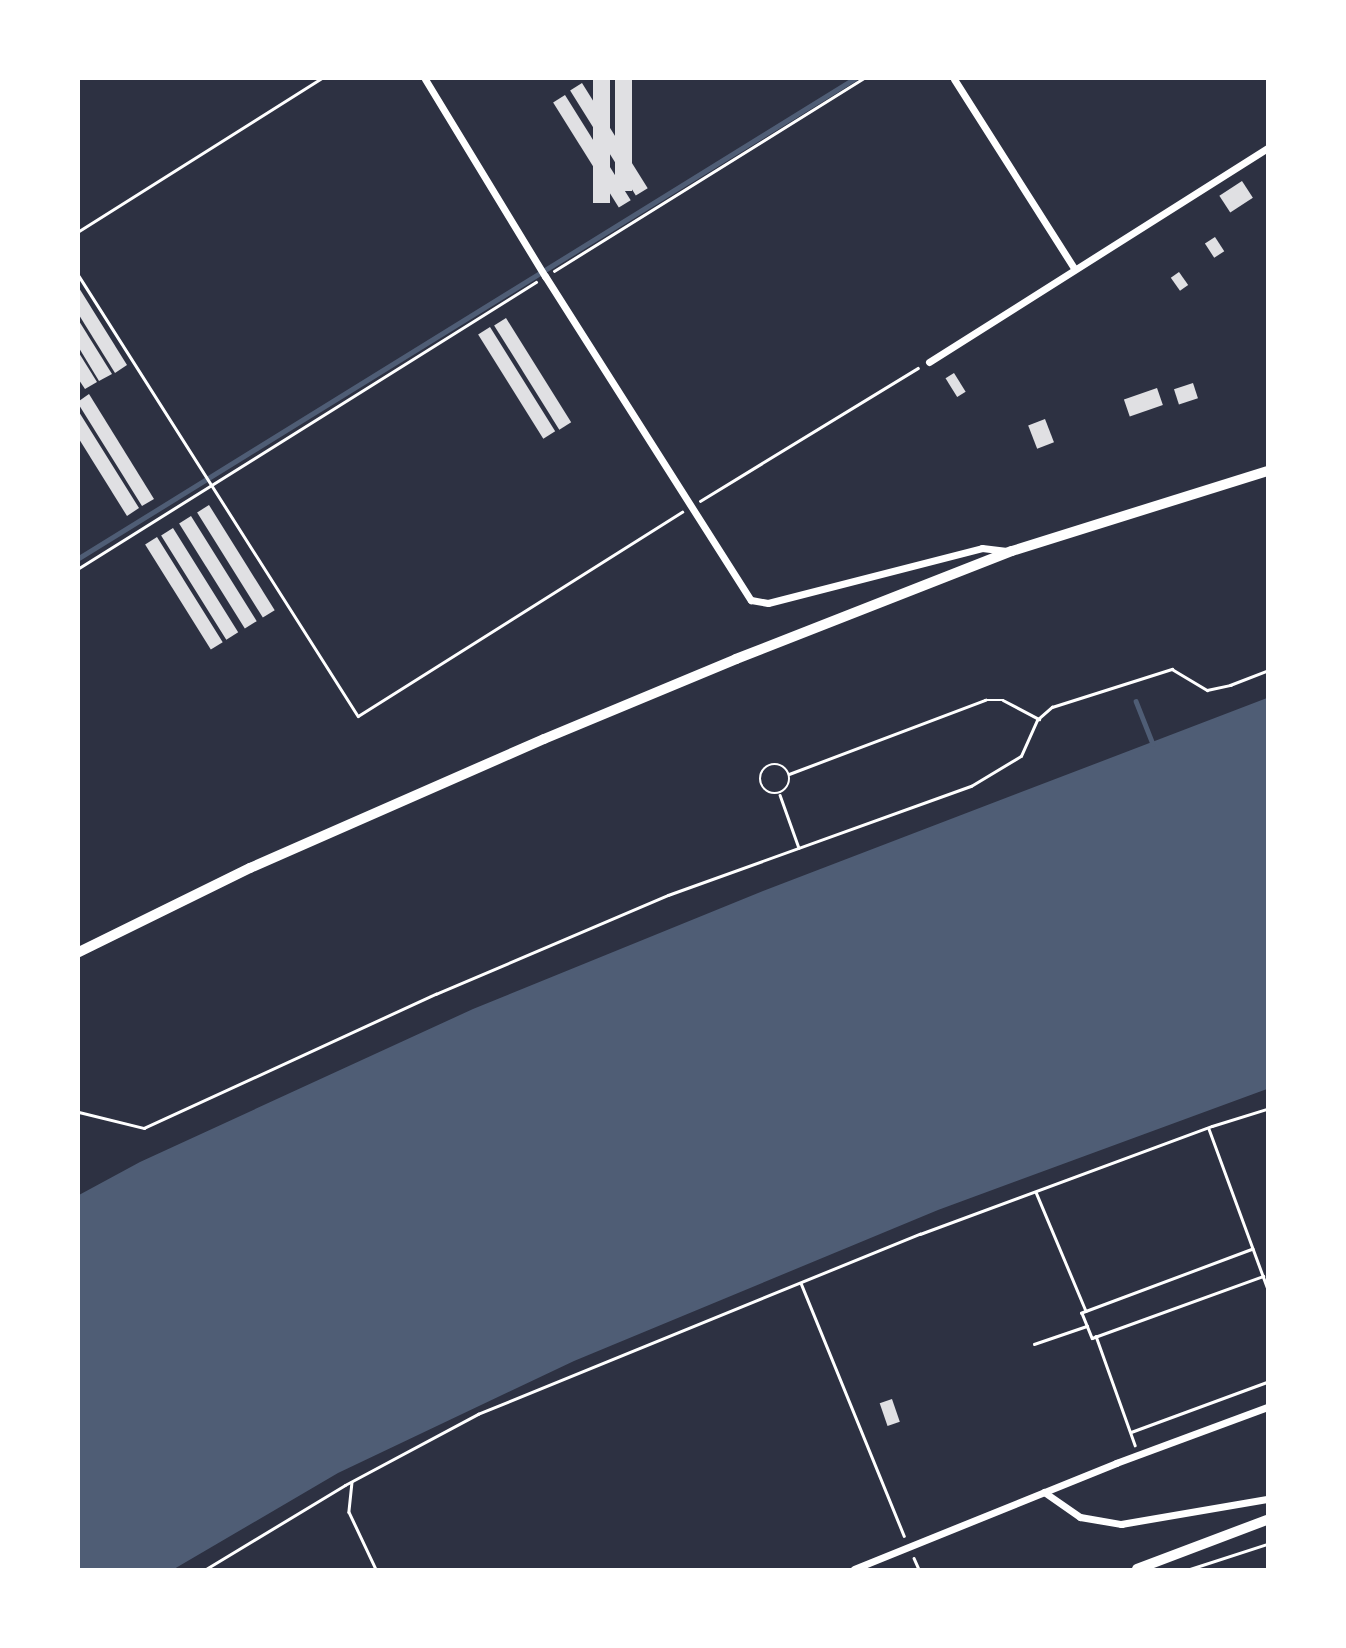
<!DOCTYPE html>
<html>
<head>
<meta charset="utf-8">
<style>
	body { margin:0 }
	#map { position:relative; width:1346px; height:1648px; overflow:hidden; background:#2d3142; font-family:Cabin,sans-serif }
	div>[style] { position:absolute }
	.water>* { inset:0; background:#4f5d75 }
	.stream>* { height:4.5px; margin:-2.25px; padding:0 2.25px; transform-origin:2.25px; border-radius:2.25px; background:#4f5d75 }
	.building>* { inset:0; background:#e0e0e3; transform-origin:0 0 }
	.path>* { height:2.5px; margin:-1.25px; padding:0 1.25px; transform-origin:1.25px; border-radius:1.25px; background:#fff }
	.path>.ring { margin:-1.25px; padding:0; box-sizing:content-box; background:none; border:2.5px solid #fff; border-radius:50% }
	.minor>* { height:7px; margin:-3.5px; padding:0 3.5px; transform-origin:3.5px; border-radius:3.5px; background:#fff }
	.tertiary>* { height:10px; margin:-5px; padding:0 5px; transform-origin:5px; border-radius:5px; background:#fff }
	span { translate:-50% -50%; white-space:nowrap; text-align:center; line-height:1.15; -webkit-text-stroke:7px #fff; paint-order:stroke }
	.frame { position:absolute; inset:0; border:80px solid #fff; pointer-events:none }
</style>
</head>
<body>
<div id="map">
	<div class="water">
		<i style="clip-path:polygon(1267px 698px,1267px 1089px,938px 1210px,574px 1361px,338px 1473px,174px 1569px,79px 1569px,79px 1195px,140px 1162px,473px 1009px,763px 891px)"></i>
	</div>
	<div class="stream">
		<i style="left:79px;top:558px;width:911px;rotate:-31.72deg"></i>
		<i style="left:1136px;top:701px;width:46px;rotate:68.4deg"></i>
	</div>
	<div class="building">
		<i style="left:593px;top:79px;width:17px;height:124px"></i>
		<i style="left:615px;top:79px;width:17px;height:112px"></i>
		<i style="left:582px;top:83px;width:124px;height:14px;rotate:58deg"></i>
		<i style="left:565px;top:95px;width:124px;height:14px;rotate:58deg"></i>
		<i style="left:1242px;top:181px;width:20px;height:27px;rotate:57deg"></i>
		<i style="left:1215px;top:237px;width:17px;height:12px;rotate:57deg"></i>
		<i style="left:1179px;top:272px;width:16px;height:10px;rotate:55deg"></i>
		<i style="clip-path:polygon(79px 288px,127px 365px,115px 373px,79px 315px)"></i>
		<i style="left:506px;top:318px;width:123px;height:14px;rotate:58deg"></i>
		<i style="clip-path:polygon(79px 321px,112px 374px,99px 381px,79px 348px)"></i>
		<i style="left:490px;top:327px;width:123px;height:14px;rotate:58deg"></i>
		<i style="clip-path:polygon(79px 353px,97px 382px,85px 389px,79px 380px)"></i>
		<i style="left:954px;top:373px;width:22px;height:10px;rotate:58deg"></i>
		<i style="left:1193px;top:383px;width:16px;height:20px;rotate:72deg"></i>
		<i style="left:1157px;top:388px;width:18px;height:35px;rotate:71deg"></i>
		<i style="clip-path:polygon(89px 394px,154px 499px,142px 506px,79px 405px,79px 401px)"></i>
		<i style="clip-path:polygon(79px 412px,139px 508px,127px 516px,79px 439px)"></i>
		<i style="left:1045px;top:419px;width:25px;height:18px;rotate:69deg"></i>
		<i style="left:209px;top:505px;width:124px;height:14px;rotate:58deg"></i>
		<i style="left:191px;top:516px;width:124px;height:14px;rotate:58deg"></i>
		<i style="left:173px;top:528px;width:123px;height:14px;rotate:58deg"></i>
		<i style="left:157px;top:537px;width:124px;height:14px;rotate:58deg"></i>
		<i style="left:892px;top:1399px;width:24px;height:13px;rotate:71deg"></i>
	</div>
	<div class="path">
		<i style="left:79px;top:231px;width:285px;rotate:-32.2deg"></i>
		<i style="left:554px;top:271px;width:364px;rotate:-31.9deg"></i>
		<i style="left:79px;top:276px;width:521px;rotate:57.62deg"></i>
		<i style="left:358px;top:716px;width:383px;rotate:-32.2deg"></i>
		<i style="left:700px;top:501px;width:255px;rotate:-31.4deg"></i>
		<i style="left:79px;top:568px;width:539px;rotate:-32.04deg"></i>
		<i class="ring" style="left:760px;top:764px;width:27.5px;height:27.5px"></i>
		<i style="left:789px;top:774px;width:210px;rotate:-20.7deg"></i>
		<i style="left:985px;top:700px;width:18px"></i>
		<i style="left:1003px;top:700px;width:41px;rotate:27.8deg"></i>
		<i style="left:780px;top:795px;width:56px;rotate:70.3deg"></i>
		<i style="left:79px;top:1112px;width:67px;rotate:13.8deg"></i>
		<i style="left:144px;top:1128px;width:321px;rotate:-24.7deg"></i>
		<i style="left:436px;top:994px;width:252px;rotate:-23.1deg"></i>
		<i style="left:668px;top:895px;width:322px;rotate:-19.8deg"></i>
		<i style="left:971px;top:786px;width:58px;rotate:-31deg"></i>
		<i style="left:1021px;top:756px;width:39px;rotate:-66deg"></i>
		<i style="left:1037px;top:720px;width:20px;rotate:-41deg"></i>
		<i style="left:1052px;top:707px;width:126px;rotate:-17.6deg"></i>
		<i style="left:1172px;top:669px;width:41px;rotate:31deg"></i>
		<i style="left:1207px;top:690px;width:24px;rotate:-12deg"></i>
		<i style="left:1230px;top:685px;width:40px;rotate:-21deg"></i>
		<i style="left:1209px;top:1129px;width:168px;rotate:69.8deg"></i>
		<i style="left:1036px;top:1192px;width:129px;rotate:67.2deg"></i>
		<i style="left:1253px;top:1249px;width:183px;rotate:159.5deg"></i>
		<i style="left:1082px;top:1313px;width:27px;rotate:68deg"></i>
		<i style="left:1092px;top:1338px;width:182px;rotate:-19.9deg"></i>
		<i style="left:801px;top:1283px;width:273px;rotate:67.8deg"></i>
		<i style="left:1096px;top:1336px;width:116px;rotate:70.3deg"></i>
		<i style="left:1034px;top:1344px;width:56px;rotate:-18.8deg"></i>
		<i style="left:1131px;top:1432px;width:145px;rotate:-20.2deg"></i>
		<i style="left:352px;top:1482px;width:30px;rotate:96deg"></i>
		<i style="left:349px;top:1512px;width:63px;rotate:64.7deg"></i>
		<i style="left:914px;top:1558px;width:12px;rotate:66deg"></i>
		<i style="left:206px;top:1569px;width:162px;rotate:-31.1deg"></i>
		<i style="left:345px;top:1485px;width:151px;rotate:-28.1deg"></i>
		<i style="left:478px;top:1414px;width:477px;rotate:-22.2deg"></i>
		<i style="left:920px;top:1234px;width:311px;rotate:-20.3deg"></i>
		<i style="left:1212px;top:1126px;width:58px;rotate:-17.2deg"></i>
		<i style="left:1190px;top:1569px;width:81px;rotate:-18deg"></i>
	</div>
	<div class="minor">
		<i style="left:425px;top:79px;width:231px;rotate:58.7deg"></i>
		<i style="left:545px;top:276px;width:384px;rotate:57.6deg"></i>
		<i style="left:751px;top:600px;width:17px;rotate:10deg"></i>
		<i style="left:768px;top:603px;width:221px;rotate:-14.4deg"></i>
		<i style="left:982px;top:548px;width:25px;rotate:7deg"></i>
		<i style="left:954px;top:79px;width:224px;rotate:57.6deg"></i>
		<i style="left:929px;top:362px;width:400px;rotate:-32.3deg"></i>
		<i style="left:1044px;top:1492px;width:44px;rotate:34.8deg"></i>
		<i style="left:1080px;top:1517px;width:42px;rotate:9.7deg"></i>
		<i style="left:1121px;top:1524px;width:148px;rotate:-9.7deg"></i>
		<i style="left:854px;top:1569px;width:283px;rotate:-22deg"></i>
		<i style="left:1116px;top:1463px;width:161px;rotate:-20.3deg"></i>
	</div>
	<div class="tertiary">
		<i style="left:79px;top:952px;width:191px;rotate:-26.2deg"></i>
		<i style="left:250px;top:868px;width:321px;rotate:-23.7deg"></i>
		<i style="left:544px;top:739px;width:208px;rotate:-22.6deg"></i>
		<i style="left:736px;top:659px;width:296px;rotate:-21.4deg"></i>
		<i style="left:1012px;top:551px;width:267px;rotate:-17.4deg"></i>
		<i style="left:1137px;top:1569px;width:139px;rotate:-20.7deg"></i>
	</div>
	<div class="frame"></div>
</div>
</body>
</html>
